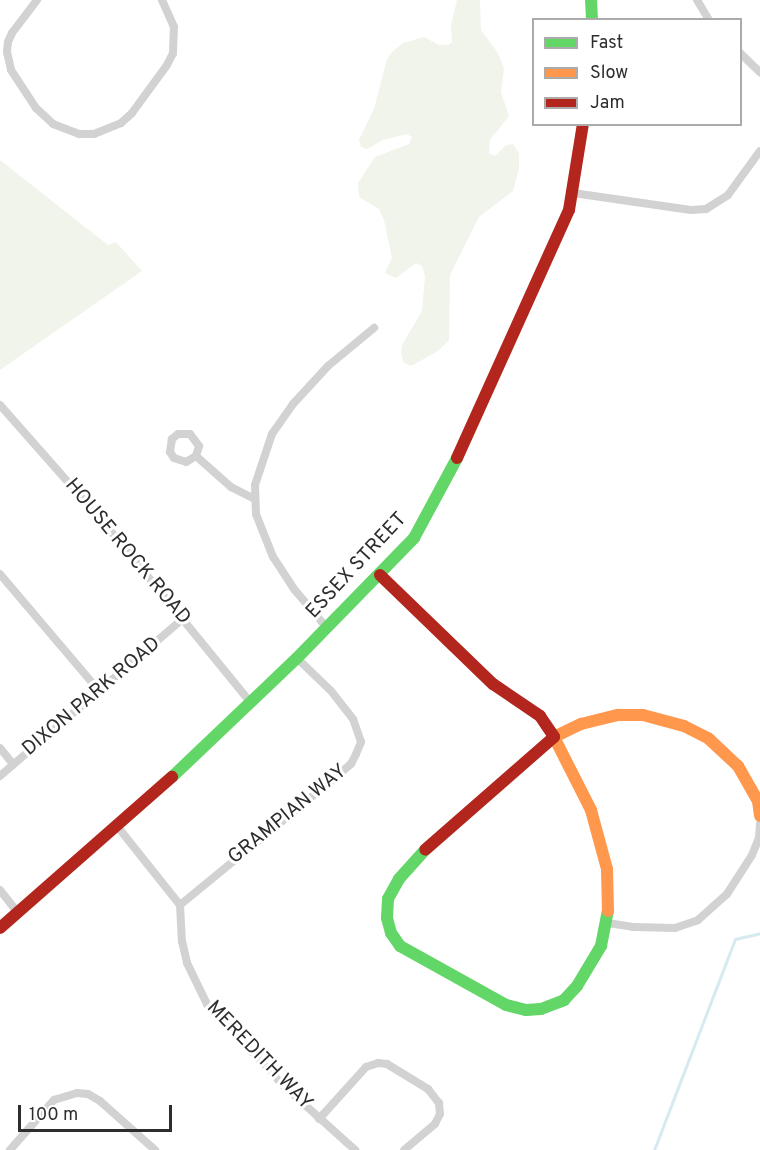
<!DOCTYPE html>
<html>
<head>
<meta charset="utf-8">
<style>
	body { margin:0 }
	#map { position:relative; width:760px; height:1150px; overflow:hidden; background:#fff; font-family:Overpass,sans-serif }
	div>[style] { position:absolute }
	.green>* { inset:0; background:#f1f4eb }
	.stream>* { height:3px; margin:-1.5px; padding:0 1.5px; transform-origin:1.5px; border-radius:1.5px; background:#d6eaf1 }
	.street>* { height:8px; margin:-4px; padding:0 4px; transform-origin:4px; border-radius:4px; background:#d2d2d2 }
	.fast>* { height:12px; margin:-6px; padding:0 6px; transform-origin:6px; border-radius:6px; background:#63d668 }
	.slow>* { height:12px; margin:-6px; padding:0 6px; transform-origin:6px; border-radius:6px; background:#ff974d }
	.jam>* { height:12px; margin:-6px; padding:0 6px; transform-origin:6px; border-radius:6px; background:#b3261e }
	span { translate:-50% -50%; white-space:nowrap; text-align:center; line-height:1.15; -webkit-text-stroke:6px #fff; paint-order:stroke }
	.street-label { font-size:20px; color:#2d2d2d }
	.legend { position:absolute; left:532px; top:18px; width:210px; height:108px; box-sizing:border-box; background:#fff; border:2px solid #ababab; margin:0; padding:8px 10px; list-style:none; font-size:18px; color:#2d2d2d }
	.legend li { display:flex; align-items:center; gap:12px; height:30px }
	.legend b { width:30px; border:2px solid #ababab }
	.scale { position:absolute; left:18px; top:1105px; width:154px; height:27px; box-sizing:border-box; border:3px solid #2d2d2d; border-top:0; padding-left:8px; font-size:18px; line-height:21px; white-space:nowrap; color:#2d2d2d; -webkit-text-stroke:4px #fff; paint-order:stroke }
</style>
</head>
<body>
<div id="map">
	<div class="green">
		<i style="clip-path:polygon(457px 0,480px 0,481px 30px,498px 53px,504px 69px,501px 92px,509px 116px,490px 140px,489px 153px,495px 156px,506px 145px,513px 144px,519px 153px,519px 169px,513px 191px,479px 217px,450px 275px,449px 340px,438px 351px,411px 366px,404px 363px,401px 355px,402px 345px,422px 311px,425px 276px,422px 266px,416px 263px,396px 278px,385px 273px,392px 258px,384px 220px,379px 209px,359px 197px,358px 183px,375px 157px,409px 144px,412px 137px,407px 134px,383px 140px,367px 149px,361px 147px,359px 140px,374px 109px,387px 59px,393px 51px,403px 43px,424px 37px,439px 45px,448px 45px,452px 42px,451px 25px)"></i>
		<i style="clip-path:polygon(0 160px,108px 245px,116px 242px,142px 271px,0 370px)"></i>
	</div>
	<div class="stream">
		<i style="left:654px;top:1150px;width:226px;rotate:-69deg"></i>
		<i style="left:735px;top:939px;width:26px;rotate:-13deg"></i>
	</div>
	<div class="street">
		<i style="left:37px;top:0;width:41px;rotate:127.1deg"></i>
		<i style="left:12px;top:33px;width:10px;rotate:114deg"></i>
		<i style="left:8px;top:42px;width:10px;rotate:96deg"></i>
		<i style="left:7px;top:52px;width:18px;rotate:77deg"></i>
		<i style="left:11px;top:70px;width:45px;rotate:56.7deg"></i>
		<i style="left:36px;top:108px;width:23px;rotate:43deg"></i>
		<i style="left:53px;top:124px;width:28px;rotate:21deg"></i>
		<i style="left:79px;top:134px;width:15px"></i>
		<i style="left:94px;top:134px;width:29px;rotate:-22deg"></i>
		<i style="left:121px;top:123px;width:15px;rotate:-42deg"></i>
		<i style="left:132px;top:113px;width:59px;rotate:-53.9deg"></i>
		<i style="left:167px;top:65px;width:13px;rotate:-63deg"></i>
		<i style="left:173px;top:53px;width:26px;rotate:-88deg"></i>
		<i style="left:174px;top:27px;width:30px;rotate:-114deg"></i>
		<i style="left:697px;top:0;width:23px;rotate:59deg"></i>
		<i style="left:740px;top:53px;width:28px;rotate:44deg"></i>
		<i style="left:573px;top:193px;width:119px;rotate:8.2deg"></i>
		<i style="left:691px;top:210px;width:15px;rotate:-4deg"></i>
		<i style="left:706px;top:209px;width:26px;rotate:-32deg"></i>
		<i style="left:728px;top:195px;width:54px;rotate:-54deg"></i>
		<i style="left:0;top:405px;width:159px;rotate:48.6deg"></i>
		<i style="left:105px;top:524px;width:230px;rotate:50.8deg"></i>
		<i style="left:196px;top:456px;width:10px;rotate:-73deg"></i>
		<i style="left:199px;top:446px;width:15px;rotate:-127deg"></i>
		<i style="left:190px;top:434px;width:12px;rotate:180deg"></i>
		<i style="left:178px;top:434px;width:8px;rotate:140deg"></i>
		<i style="left:172px;top:439px;width:13px;rotate:99deg"></i>
		<i style="left:170px;top:452px;width:7px;rotate:56deg"></i>
		<i style="left:174px;top:458px;width:13px;rotate:18deg"></i>
		<i style="left:186px;top:462px;width:12px;rotate:-31deg"></i>
		<i style="left:196px;top:456px;width:47px;rotate:41.5deg"></i>
		<i style="left:231px;top:487px;width:27px;rotate:27deg"></i>
		<i style="left:0;top:574px;width:155px;rotate:49.7deg"></i>
		<i style="left:327px;top:628px;width:51px;rotate:-130.2deg"></i>
		<i style="left:294px;top:589px;width:38px;rotate:-123deg"></i>
		<i style="left:273px;top:557px;width:46px;rotate:-111.6deg"></i>
		<i style="left:256px;top:514px;width:29px;rotate:-92deg"></i>
		<i style="left:255px;top:485px;width:54px;rotate:-71.6deg"></i>
		<i style="left:272px;top:434px;width:37px;rotate:-55deg"></i>
		<i style="left:293px;top:404px;width:52px;rotate:-47.4deg"></i>
		<i style="left:328px;top:366px;width:60px;rotate:-39.6deg"></i>
		<i style="left:0;top:748px;width:21px;rotate:51deg"></i>
		<i style="left:0;top:776px;width:243px;rotate:-40.7deg"></i>
		<i style="left:117px;top:826px;width:101px;rotate:51.4deg"></i>
		<i style="left:180px;top:905px;width:36px;rotate:87deg"></i>
		<i style="left:182px;top:941px;width:23px;rotate:77deg"></i>
		<i style="left:187px;top:963px;width:48px;rotate:64deg"></i>
		<i style="left:208px;top:1006px;width:110px;rotate:46.5deg"></i>
		<i style="left:284px;top:1086px;width:96px;rotate:42deg"></i>
		<i style="left:0;top:890px;width:28px;rotate:52deg"></i>
		<i style="left:180px;top:905px;width:194px;rotate:-39.4deg"></i>
		<i style="left:330px;top:782px;width:28px;rotate:-41deg"></i>
		<i style="left:351px;top:764px;width:11px;rotate:-63deg"></i>
		<i style="left:356px;top:754px;width:13px;rotate:-67deg"></i>
		<i style="left:361px;top:742px;width:24px;rotate:-109deg"></i>
		<i style="left:353px;top:719px;width:36px;rotate:-128deg"></i>
		<i style="left:331px;top:691px;width:47px;rotate:-135.9deg"></i>
		<i style="left:608px;top:923px;width:25px;rotate:9deg"></i>
		<i style="left:633px;top:927px;width:42px;rotate:1.4deg"></i>
		<i style="left:675px;top:928px;width:24px;rotate:-19deg"></i>
		<i style="left:698px;top:920px;width:39px;rotate:-42deg"></i>
		<i style="left:727px;top:894px;width:46px;rotate:-57.3deg"></i>
		<i style="left:752px;top:855px;width:18px;rotate:-68deg"></i>
		<i style="left:759px;top:838px;width:14px;rotate:-86deg"></i>
		<i style="left:319px;top:1119px;width:70px;rotate:-47.9deg"></i>
		<i style="left:366px;top:1067px;width:13px;rotate:-18deg"></i>
		<i style="left:378px;top:1063px;width:9px;rotate:6deg"></i>
		<i style="left:387px;top:1064px;width:48px;rotate:31.4deg"></i>
		<i style="left:428px;top:1089px;width:18px;rotate:52deg"></i>
		<i style="left:439px;top:1103px;width:11px;rotate:85deg"></i>
		<i style="left:440px;top:1114px;width:11px;rotate:117deg"></i>
		<i style="left:435px;top:1124px;width:40px;rotate:140deg"></i>
		<i style="left:10px;top:1150px;width:67px;rotate:-48.7deg"></i>
		<i style="left:54px;top:1100px;width:24px;rotate:-17deg"></i>
		<i style="left:77px;top:1093px;width:11px;rotate:5deg"></i>
		<i style="left:88px;top:1094px;width:14px;rotate:30deg"></i>
		<i style="left:100px;top:1101px;width:74px;rotate:41.7deg"></i>
	</div>
	<div class="fast">
		<i style="left:591px;top:0;width:20px;rotate:87deg"></i>
		<i style="left:172px;top:777px;width:173px;rotate:-43.6deg"></i>
		<i style="left:297px;top:658px;width:168px;rotate:-45.7deg"></i>
		<i style="left:414px;top:538px;width:91px;rotate:-61.7deg"></i>
		<i style="left:425px;top:850px;width:39px;rotate:132deg"></i>
		<i style="left:399px;top:879px;width:23px;rotate:119deg"></i>
		<i style="left:388px;top:899px;width:19px;rotate:93deg"></i>
		<i style="left:387px;top:918px;width:16px;rotate:75deg"></i>
		<i style="left:391px;top:933px;width:16px;rotate:55deg"></i>
		<i style="left:400px;top:946px;width:121px;rotate:29.1deg"></i>
		<i style="left:506px;top:1005px;width:21px;rotate:14deg"></i>
		<i style="left:526px;top:1010px;width:15px;rotate:-4deg"></i>
		<i style="left:541px;top:1009px;width:25px;rotate:-21deg"></i>
		<i style="left:564px;top:1000px;width:19px;rotate:-47deg"></i>
		<i style="left:577px;top:986px;width:47px;rotate:-59deg"></i>
		<i style="left:601px;top:946px;width:36px;rotate:-79deg"></i>
	</div>
	<div class="slow">
		<i style="left:608px;top:911px;width:42px;rotate:-91.4deg"></i>
		<i style="left:607px;top:869px;width:61px;rotate:-105.2deg"></i>
		<i style="left:591px;top:810px;width:82px;rotate:-116.9deg"></i>
		<i style="left:554px;top:737px;width:30px;rotate:-26deg"></i>
		<i style="left:581px;top:724px;width:38px;rotate:-14deg"></i>
		<i style="left:618px;top:715px;width:25px"></i>
		<i style="left:643px;top:715px;width:42px;rotate:15deg"></i>
		<i style="left:684px;top:726px;width:28px;rotate:27deg"></i>
		<i style="left:709px;top:739px;width:40px;rotate:43deg"></i>
		<i style="left:738px;top:766px;width:40px;rotate:60.3deg"></i>
		<i style="left:758px;top:801px;width:15px;rotate:82deg"></i>
	</div>
	<div class="jam">
		<i style="left:457px;top:458px;width:272px;rotate:-65.7deg"></i>
		<i style="left:569px;top:210px;width:87px;rotate:-80.8deg"></i>
		<i style="left:380px;top:575px;width:157px;rotate:44deg"></i>
		<i style="left:493px;top:684px;width:57px;rotate:34.2deg"></i>
		<i style="left:540px;top:716px;width:25px;rotate:56deg"></i>
		<i style="left:554px;top:737px;width:171px;rotate:138.8deg"></i>
		<i style="left:0;top:928px;width:229px;rotate:-41.3deg"></i>
	</div>
	<div class="street-label">
		<span style="left:127px;top:552px;rotate:50deg">HOUSE ROCK ROAD</span>
		<span style="left:357px;top:566px;rotate:-47deg">ESSEX STREET</span>
		<span style="left:92px;top:697px;rotate:-40deg">DIXON PARK ROAD</span>
		<span style="left:288px;top:815px;rotate:-39deg">GRAMPIAN WAY</span>
		<span style="left:259px;top:1056px;rotate:46deg">MEREDITH WAY</span>
	</div>
	<ul class="legend">
	<li><b style="height:8px;background:#63d668"></b>Fast</li>
	<li><b style="height:8px;background:#ff974d"></b>Slow</li>
	<li><b style="height:8px;background:#b3261e"></b>Jam</li>
	</ul>
	<div class="scale">100 m</div>
</div>
</body>
</html>
